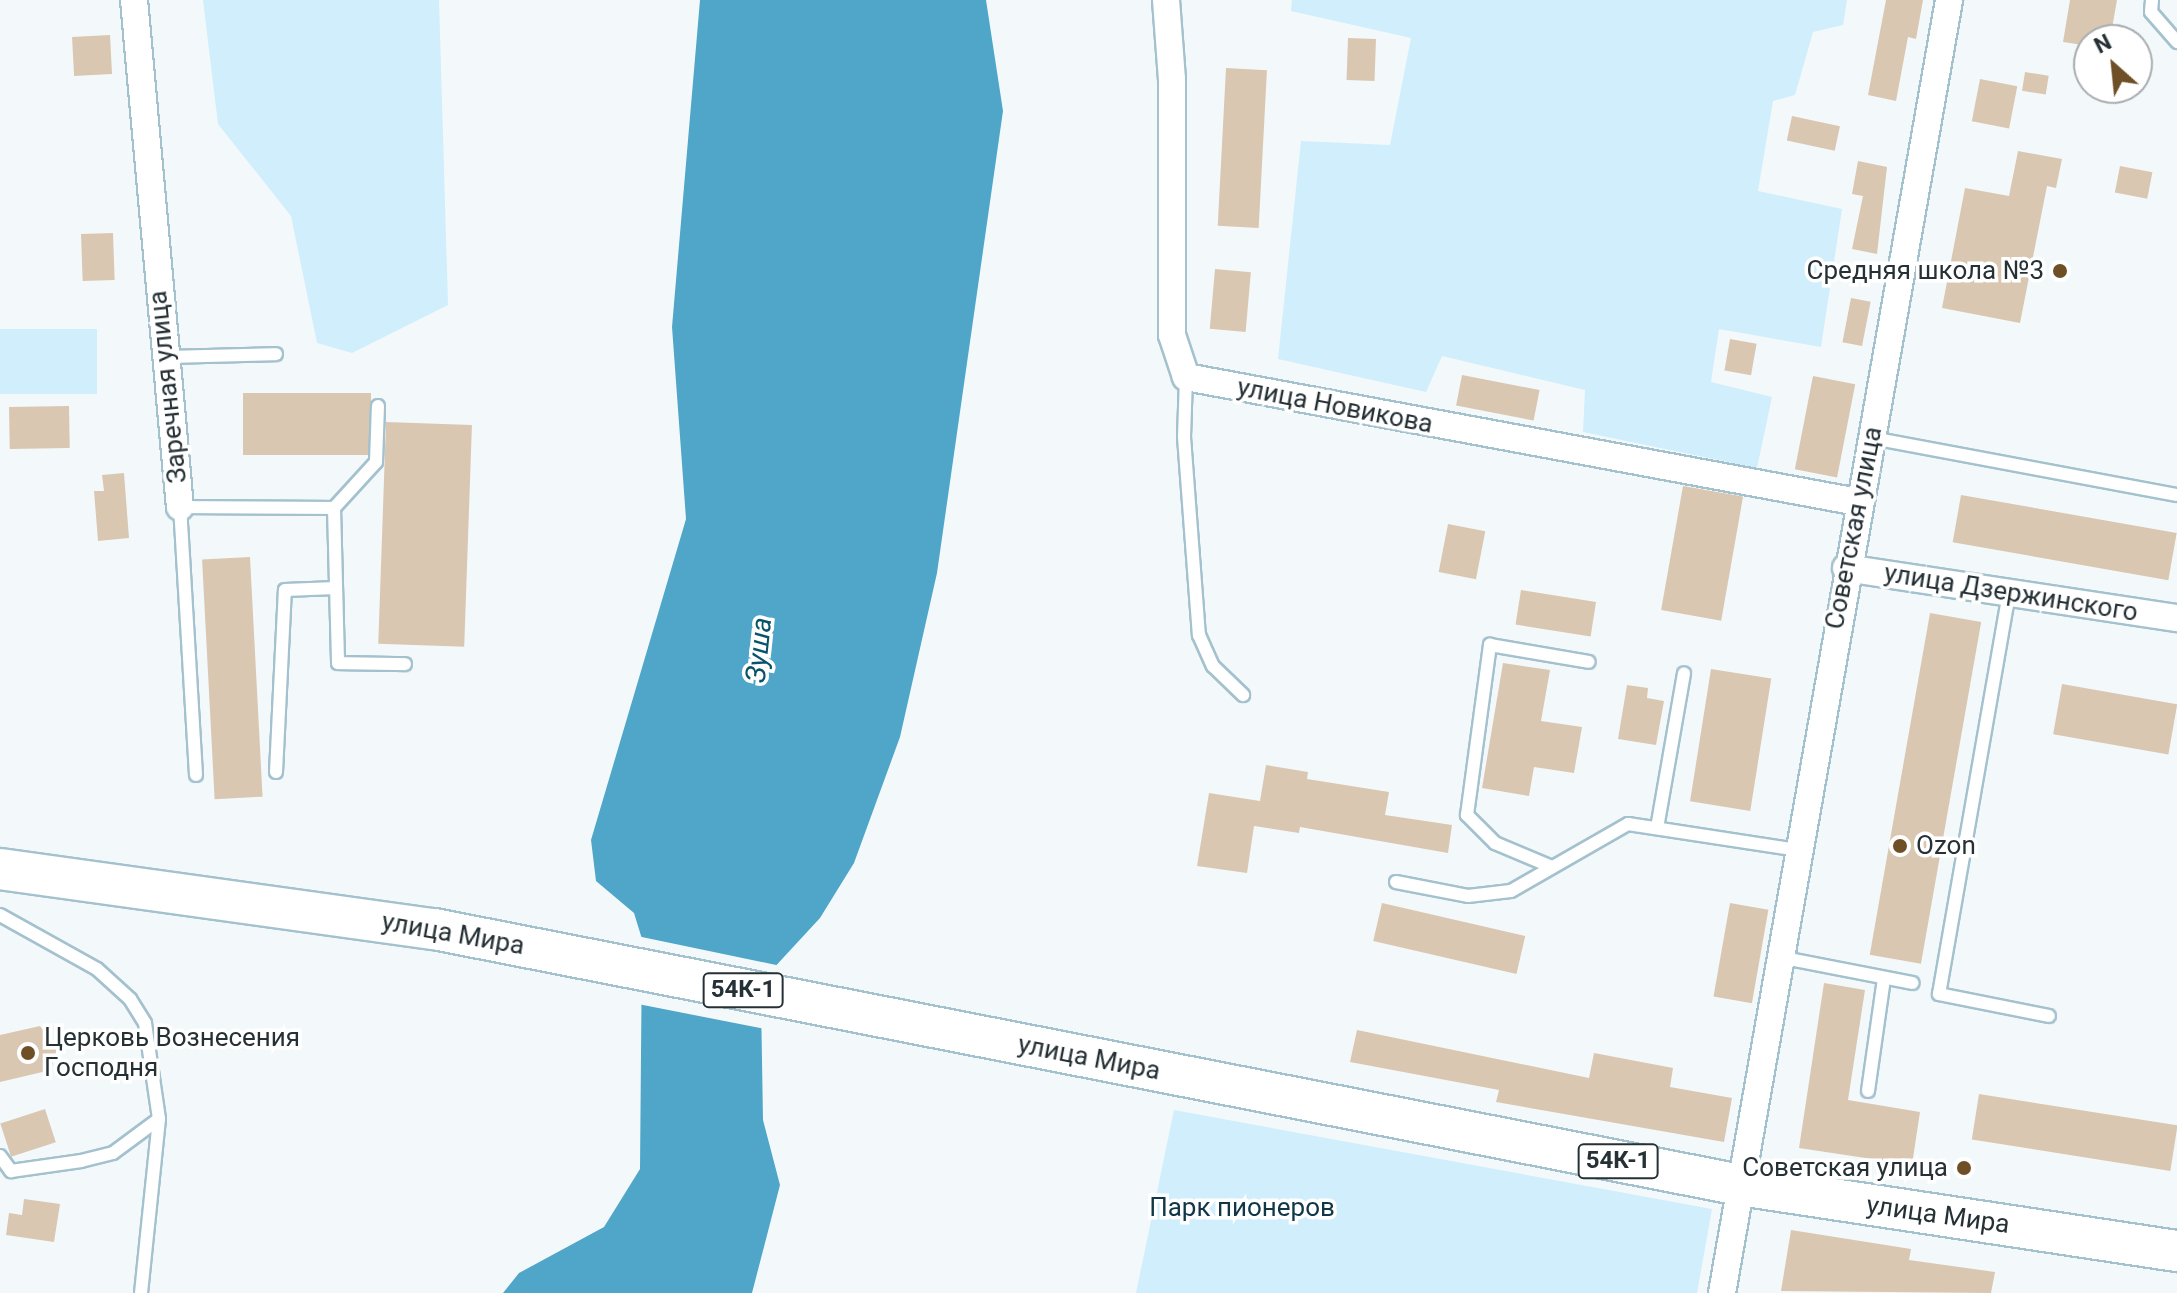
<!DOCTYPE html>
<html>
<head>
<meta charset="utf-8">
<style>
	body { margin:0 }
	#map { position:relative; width:2177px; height:1293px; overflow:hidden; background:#f3f9fb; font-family:Roboto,sans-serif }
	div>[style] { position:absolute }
	.green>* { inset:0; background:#d0eefb; transform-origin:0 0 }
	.water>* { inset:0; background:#4fa6c9 }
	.pier>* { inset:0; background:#f3f9fb }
	.building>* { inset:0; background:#dac7b1; transform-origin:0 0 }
	.roads { filter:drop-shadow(2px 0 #a4c1ce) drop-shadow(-2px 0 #a4c1ce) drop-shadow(0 2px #a4c1ce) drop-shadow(0 -2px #a4c1ce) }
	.service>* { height:12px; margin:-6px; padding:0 6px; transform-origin:6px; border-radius:6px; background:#fff }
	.minor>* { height:26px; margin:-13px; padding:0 13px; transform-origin:13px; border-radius:13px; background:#fff }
	.primary>* { height:40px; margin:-20px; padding:0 20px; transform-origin:20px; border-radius:20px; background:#fff }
	.dots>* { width:22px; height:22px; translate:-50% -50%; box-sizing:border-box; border:4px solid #fff; border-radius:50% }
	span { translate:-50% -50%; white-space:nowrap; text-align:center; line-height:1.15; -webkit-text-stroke:7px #fff; paint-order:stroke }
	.shield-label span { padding:2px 6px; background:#fff; border:2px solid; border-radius:6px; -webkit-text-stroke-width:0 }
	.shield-label { font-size:24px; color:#263136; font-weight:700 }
	.poi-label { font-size:26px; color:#263136 }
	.right { translate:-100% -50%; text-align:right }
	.left { translate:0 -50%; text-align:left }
	.street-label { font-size:26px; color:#263136 }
	.park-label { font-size:26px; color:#0f3746 }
	.water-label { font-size:28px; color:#08536b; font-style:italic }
	.north { position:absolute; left:2073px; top:24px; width:80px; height:80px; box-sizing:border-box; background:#fff; border:2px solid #a8adaf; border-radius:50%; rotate:333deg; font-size:22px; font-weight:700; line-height:32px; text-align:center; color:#263136 }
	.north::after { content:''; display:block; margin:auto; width:28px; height:36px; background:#6f4f25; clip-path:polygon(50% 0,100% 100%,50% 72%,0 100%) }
</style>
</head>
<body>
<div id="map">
	<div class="green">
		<i style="clip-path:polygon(203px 0,439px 0,448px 305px,352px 353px,317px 343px,291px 216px,218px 124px)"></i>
		<i style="clip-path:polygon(1292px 0,1847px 0,1843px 25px,1813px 32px,1795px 95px,1773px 101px,1758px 191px,1842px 209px,1821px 347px,1719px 329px,1711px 382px,1772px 397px,1757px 468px,1583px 432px,1585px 390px,1442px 356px,1426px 392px,1278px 359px,1301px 141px,1390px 145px,1411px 38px,1291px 11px)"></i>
		<i style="left:0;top:329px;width:97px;height:65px"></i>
		<i style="clip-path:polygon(1174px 1110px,1712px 1209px,1697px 1293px,1136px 1293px)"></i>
	</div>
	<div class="water">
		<i style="clip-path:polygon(700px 0,986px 0,1003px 111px,937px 573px,900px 737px,854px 863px,820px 918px,771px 971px,761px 1001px,763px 1120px,780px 1185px,752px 1293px,503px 1293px,519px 1273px,604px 1227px,640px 1169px,642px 939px,634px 913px,596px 881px,591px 840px,686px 519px,672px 327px)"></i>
	</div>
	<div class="pier">
		<i style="clip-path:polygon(637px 936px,781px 966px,765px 1002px,765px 1029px,638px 1004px)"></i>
	</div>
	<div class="building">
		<i style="clip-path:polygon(1886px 0,1923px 0,1916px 39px,1908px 37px,1896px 101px,1868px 95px)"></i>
		<i style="clip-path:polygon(2070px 0,2117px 0,2110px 40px,2089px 40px,2089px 46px,2063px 42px)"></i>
		<i style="left:110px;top:35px;width:39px;height:38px;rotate:87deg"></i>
		<i style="left:1348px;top:38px;width:28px;height:42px;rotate:2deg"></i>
		<i style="left:1226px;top:68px;width:41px;height:158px;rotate:3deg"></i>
		<i style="left:2025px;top:72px;width:24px;height:19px;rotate:9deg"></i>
		<i style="left:1980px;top:79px;width:38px;height:43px;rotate:11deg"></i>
		<i style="left:1792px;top:116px;width:49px;height:25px;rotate:12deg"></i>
		<i style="clip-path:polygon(2018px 151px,2062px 159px,2056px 188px,2047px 186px,2020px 323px,1942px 308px,1965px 188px,2009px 196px)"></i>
		<i style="clip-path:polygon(1858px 161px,1887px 167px,1877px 254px,1852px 249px,1863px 196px,1852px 194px)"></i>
		<i style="left:2120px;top:166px;width:33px;height:27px;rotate:11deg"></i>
		<i style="left:113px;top:233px;width:47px;height:32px;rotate:88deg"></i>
		<i style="left:1215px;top:269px;width:36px;height:60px;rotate:5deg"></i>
		<i style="left:1851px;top:298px;width:20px;height:45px;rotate:11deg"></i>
		<i style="left:1730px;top:339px;width:27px;height:32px;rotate:10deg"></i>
		<i style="left:1462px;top:375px;width:79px;height:31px;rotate:11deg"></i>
		<i style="left:1813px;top:376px;width:43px;height:95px;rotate:11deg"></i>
		<i style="left:243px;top:393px;width:128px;height:62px"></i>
		<i style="left:69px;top:406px;width:42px;height:60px;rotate:89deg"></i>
		<i style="left:386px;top:422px;width:86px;height:222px;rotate:2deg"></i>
		<i style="clip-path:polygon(124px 473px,129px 538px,98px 541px,94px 491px,104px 491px,102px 475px)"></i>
		<i style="left:1683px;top:486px;width:61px;height:126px;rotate:10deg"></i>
		<i style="left:1961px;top:495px;width:219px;height:48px;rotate:10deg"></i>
		<i style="left:1448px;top:524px;width:38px;height:49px;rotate:11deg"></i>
		<i style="left:250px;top:557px;width:240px;height:48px;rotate:87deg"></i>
		<i style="left:1521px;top:590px;width:76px;height:35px;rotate:9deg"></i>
		<i style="left:1930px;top:613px;width:52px;height:347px;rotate:10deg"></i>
		<i style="clip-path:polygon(1503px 663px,1550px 670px,1541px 721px,1582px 727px,1574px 773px,1534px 767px,1529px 796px,1482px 788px)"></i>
		<i style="left:1711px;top:669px;width:61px;height:134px;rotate:9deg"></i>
		<i style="left:2062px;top:684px;width:117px;height:51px;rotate:10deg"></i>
		<i style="clip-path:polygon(1627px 685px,1648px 688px,1647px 698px,1664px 701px,1656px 745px,1618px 739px)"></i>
		<i style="clip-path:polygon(1266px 765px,1308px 772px,1307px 779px,1389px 792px,1385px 815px,1452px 825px,1448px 853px,1300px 827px,1299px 833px,1254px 826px,1247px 873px,1197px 866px,1209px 793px,1260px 801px)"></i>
		<i style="left:1382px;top:903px;width:147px;height:39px;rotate:13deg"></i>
		<i style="left:1730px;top:903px;width:39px;height:95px;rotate:10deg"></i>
		<i style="clip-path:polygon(1824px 983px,1865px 990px,1848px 1100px,1920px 1112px,1912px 1165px,1799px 1148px)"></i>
		<i style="clip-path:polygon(40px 1026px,57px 1048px,51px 1070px,0 1082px,0 1035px)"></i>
		<i style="clip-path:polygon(1357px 1030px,1589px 1078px,1594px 1053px,1673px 1068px,1670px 1087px,1732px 1098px,1724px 1142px,1496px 1102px,1499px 1090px,1350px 1062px)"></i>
		<i style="left:1979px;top:1094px;width:201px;height:46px;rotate:9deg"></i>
		<i style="left:45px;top:1109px;width:35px;height:47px;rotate:72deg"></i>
		<i style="clip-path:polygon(24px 1199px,60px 1204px,54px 1242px,6px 1235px,9px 1213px,22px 1215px)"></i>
		<i style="clip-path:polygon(1791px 1230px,1911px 1249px,1909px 1260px,1995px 1272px,1991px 1293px,1781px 1291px)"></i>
	</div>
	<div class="roads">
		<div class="service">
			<i style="left:2152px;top:0;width:12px;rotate:95deg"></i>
			<i style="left:2151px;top:12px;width:40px;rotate:49deg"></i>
			<i style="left:165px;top:357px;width:111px;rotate:-1.5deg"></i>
			<i style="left:1186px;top:377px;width:60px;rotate:91.9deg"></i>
			<i style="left:1184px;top:437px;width:199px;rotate:85.7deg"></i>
			<i style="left:1199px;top:635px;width:34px;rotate:66deg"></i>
			<i style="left:1213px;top:666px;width:42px;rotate:44deg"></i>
			<i style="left:1872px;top:438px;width:310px;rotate:10.6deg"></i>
			<i style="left:334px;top:508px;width:62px;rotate:-47.6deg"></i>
			<i style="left:376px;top:462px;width:56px;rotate:-88deg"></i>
			<i style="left:2009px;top:593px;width:407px;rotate:99.9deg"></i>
			<i style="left:1939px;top:994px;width:112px;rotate:11.3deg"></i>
			<i style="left:276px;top:772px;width:182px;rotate:-87.2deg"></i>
			<i style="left:285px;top:590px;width:51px;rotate:-2.2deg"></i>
			<i style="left:196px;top:775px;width:268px;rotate:-93.4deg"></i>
			<i style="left:180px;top:507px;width:154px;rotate:0.4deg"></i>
			<i style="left:334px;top:508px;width:155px;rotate:88.5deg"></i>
			<i style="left:338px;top:663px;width:67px;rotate:0.9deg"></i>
			<i style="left:1657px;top:828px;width:157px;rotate:-80.1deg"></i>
			<i style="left:1552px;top:867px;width:62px;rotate:-157.2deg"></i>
			<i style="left:1495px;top:843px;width:40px;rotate:-135deg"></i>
			<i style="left:1467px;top:815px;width:172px;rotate:-82.3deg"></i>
			<i style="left:1490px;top:645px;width:100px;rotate:9.7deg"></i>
			<i style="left:1396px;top:882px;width:73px;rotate:11deg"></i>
			<i style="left:1468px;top:896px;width:43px;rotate:-6.6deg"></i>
			<i style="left:1511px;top:891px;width:135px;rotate:-29.8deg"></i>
			<i style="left:1628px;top:824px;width:171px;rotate:8.7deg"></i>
			<i style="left:0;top:915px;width:111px;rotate:29.1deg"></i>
			<i style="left:97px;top:969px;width:45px;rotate:42.3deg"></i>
			<i style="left:130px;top:999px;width:28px;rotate:58deg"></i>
			<i style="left:145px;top:1023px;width:97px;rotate:81.7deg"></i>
			<i style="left:159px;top:1119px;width:175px;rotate:95.9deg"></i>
			<i style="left:1779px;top:957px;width:136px;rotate:11deg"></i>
			<i style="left:1868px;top:1091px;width:114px;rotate:-81.9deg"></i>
			<i style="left:0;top:1156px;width:19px;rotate:54deg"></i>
			<i style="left:11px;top:1171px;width:71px;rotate:-8.1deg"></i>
			<i style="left:81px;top:1161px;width:33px;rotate:-14deg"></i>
			<i style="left:113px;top:1153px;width:57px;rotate:-36.5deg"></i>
		</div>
		<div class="minor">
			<i style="left:134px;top:0;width:509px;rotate:84.82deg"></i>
			<i style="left:1166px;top:0;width:79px;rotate:85.7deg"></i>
			<i style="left:1172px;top:79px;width:256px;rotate:90deg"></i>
			<i style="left:1172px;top:335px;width:44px;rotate:71.6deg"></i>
			<i style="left:1186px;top:377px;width:684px;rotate:10.54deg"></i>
			<i style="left:1846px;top:568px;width:335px;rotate:8.6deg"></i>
			<i style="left:1722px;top:1293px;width:1313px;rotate:-80.04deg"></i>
		</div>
		<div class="primary">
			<i style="left:0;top:869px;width:438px;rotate:7.9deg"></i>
			<i style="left:434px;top:929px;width:1331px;rotate:11.09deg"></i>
			<i style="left:1740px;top:1185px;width:442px;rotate:8.6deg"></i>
		</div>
	</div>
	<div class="dots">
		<i style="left:2060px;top:271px;background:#6f4f25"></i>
		<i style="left:1900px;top:846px;background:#6f4f25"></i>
		<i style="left:28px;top:1053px;background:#6f4f25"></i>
		<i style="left:1964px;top:1168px;background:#6f4f25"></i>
	</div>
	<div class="shield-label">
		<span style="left:743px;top:990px">54К-1</span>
		<span style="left:1618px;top:1161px">54К-1</span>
	</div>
	<div class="poi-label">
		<span class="right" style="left:2044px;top:271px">Средняя школа №3</span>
		<span class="left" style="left:1916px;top:846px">Ozon</span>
		<span class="left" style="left:44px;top:1053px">Церковь Вознесения<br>Господня</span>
		<span class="right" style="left:1948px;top:1168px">Советская улица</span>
	</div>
	<div class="street-label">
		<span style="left:168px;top:387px;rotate:-96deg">Заречная улица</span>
		<span style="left:1335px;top:406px;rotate:11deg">улица Новикова</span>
		<span style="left:1854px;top:528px;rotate:-79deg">Советская улица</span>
		<span style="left:2011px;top:593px;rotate:9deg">улица Дзержинского</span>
		<span style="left:453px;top:934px;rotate:10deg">улица Мира</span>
		<span style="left:1089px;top:1058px;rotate:11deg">улица Мира</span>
		<span style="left:1938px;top:1215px;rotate:8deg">улица Мира</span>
	</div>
	<div class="park-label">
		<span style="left:1242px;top:1208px">Парк пионеров</span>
	</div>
	<div class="water-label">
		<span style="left:759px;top:650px;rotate:-84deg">Зуша</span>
	</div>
	<div class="north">N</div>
</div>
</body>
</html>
